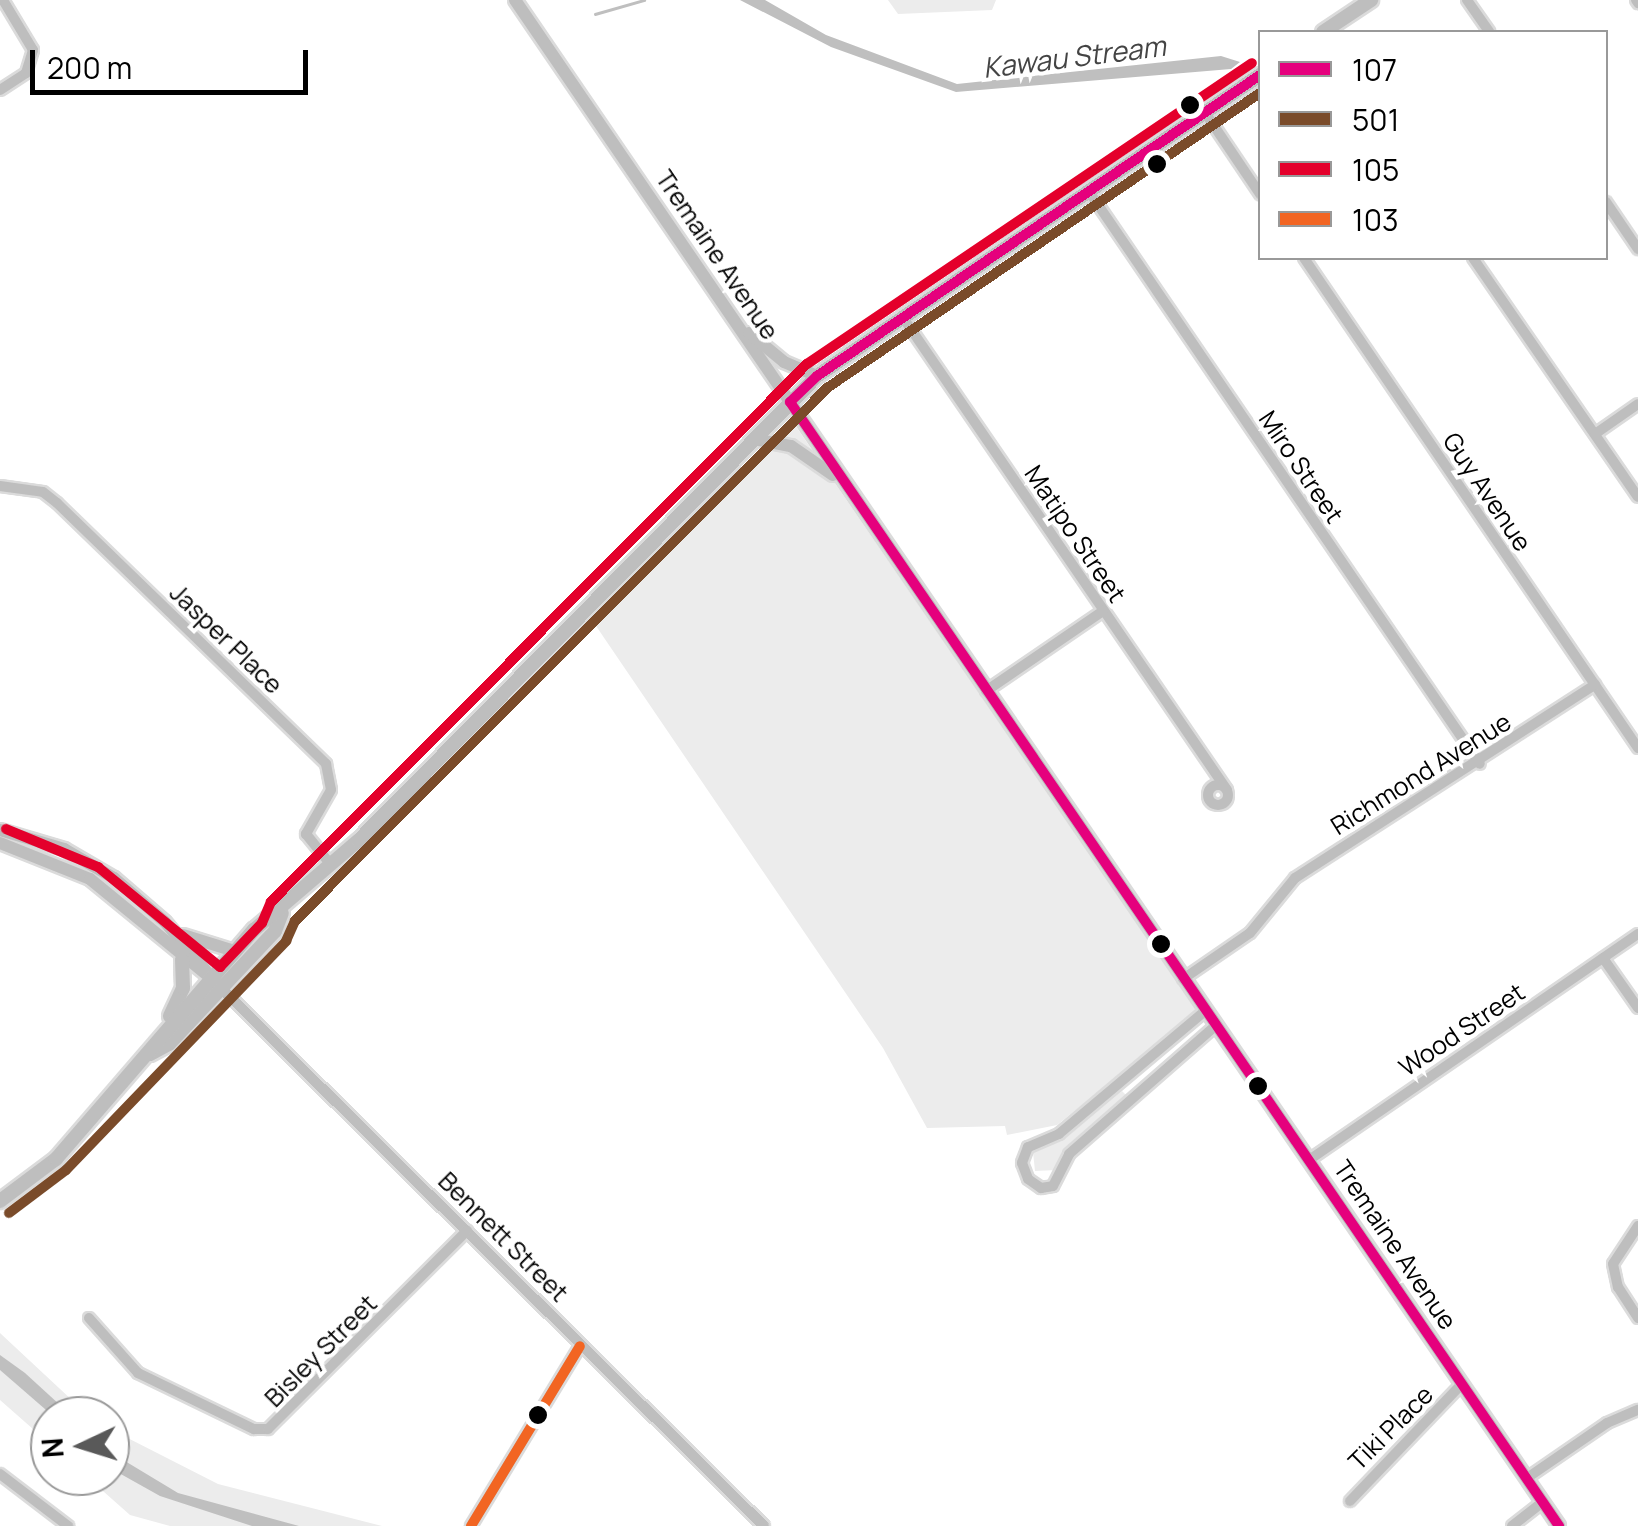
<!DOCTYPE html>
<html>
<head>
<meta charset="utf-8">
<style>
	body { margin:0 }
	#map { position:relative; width:1638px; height:1526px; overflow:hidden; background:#fff; font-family:Manrope,sans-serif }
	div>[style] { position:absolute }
	.green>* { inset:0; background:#ececec }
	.water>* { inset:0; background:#bfbfbf }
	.stream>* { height:2.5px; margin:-1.25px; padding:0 1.25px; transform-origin:1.25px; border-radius:1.25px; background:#bfbfbf }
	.roads { filter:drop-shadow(2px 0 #dbdbdb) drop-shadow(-2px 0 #dbdbdb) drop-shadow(0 2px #dbdbdb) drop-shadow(0 -2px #dbdbdb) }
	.minor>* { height:10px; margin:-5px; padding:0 5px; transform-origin:5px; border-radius:5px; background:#bebebe }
	.minor>.ring { margin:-5px; padding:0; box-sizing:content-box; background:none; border:10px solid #bebebe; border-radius:50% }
	.major>* { height:12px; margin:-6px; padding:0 6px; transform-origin:6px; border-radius:6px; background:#bebebe }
	.highway>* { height:14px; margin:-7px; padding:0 7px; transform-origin:7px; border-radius:7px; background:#bebebe }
	.bus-1>* { height:10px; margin:-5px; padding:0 5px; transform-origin:5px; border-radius:5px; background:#e5007d }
	.bus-2>* { height:10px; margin:-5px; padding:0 5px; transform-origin:5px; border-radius:5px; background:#7a4b2a }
	.bus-3>* { height:10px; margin:-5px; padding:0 5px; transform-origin:5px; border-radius:5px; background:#e4002b }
	.bus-4>* { height:10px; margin:-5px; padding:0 5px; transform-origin:5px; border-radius:5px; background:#f26522 }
	.dots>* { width:28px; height:28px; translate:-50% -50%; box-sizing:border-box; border:5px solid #fff; border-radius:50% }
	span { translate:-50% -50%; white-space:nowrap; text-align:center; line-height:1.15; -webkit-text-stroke:8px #fff; paint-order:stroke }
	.street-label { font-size:25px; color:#000 }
	.water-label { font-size:28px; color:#444; font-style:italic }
	.legend { position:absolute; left:1258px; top:30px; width:350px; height:230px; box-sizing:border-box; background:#fff; border:2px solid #999; margin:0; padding:12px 18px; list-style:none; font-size:30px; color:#000 }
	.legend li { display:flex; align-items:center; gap:20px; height:50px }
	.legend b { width:50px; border:2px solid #999 }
	.north { position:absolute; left:30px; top:1396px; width:100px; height:100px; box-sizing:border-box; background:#fff; border:2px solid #999; border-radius:50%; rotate:266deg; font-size:28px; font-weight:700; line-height:40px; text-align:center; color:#000 }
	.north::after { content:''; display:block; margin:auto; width:35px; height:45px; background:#595959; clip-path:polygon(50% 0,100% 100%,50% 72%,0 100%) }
	.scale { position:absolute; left:30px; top:50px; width:278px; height:45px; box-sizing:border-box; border:5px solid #000; border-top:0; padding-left:12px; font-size:30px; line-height:35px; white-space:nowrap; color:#000; -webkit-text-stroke:8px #fff; paint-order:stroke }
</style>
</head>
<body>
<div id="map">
	<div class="green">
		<i style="clip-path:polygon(888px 0,996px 0,992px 10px,898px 14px)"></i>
		<i style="clip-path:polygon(790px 418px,1198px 1011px,1057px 1125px,1007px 1135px,1005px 1126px,927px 1128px,883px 1048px,594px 623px)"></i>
		<i style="clip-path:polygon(1122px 1091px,1126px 1095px,1070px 1143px,1056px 1170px,1035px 1171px,1033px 1152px,1067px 1137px)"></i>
		<i style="clip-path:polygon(0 1333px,89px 1416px,50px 1416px,50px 1444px,0 1400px)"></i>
		<i style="clip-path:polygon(110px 1429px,218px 1484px,382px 1526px,170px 1526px,130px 1515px,86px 1476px,110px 1476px)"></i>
	</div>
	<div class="water">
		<i style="clip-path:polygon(740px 0,765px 0,826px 35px,957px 84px,1221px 56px,1240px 62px,1231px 69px,956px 92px,831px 47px)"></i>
		<i style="clip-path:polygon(0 1355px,25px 1373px,72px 1416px,53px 1416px,0 1370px)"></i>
		<i style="clip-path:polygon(110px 1452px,178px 1493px,299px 1526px,252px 1526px,160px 1496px,110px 1468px)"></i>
	</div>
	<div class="stream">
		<i style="left:595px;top:14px;width:51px;rotate:-15.9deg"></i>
	</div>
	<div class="roads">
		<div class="minor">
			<i style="left:1467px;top:0;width:39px;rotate:55deg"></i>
			<i style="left:1636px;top:0;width:4px;rotate:56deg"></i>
			<i style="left:0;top:90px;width:31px;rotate:-33deg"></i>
			<i style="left:26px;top:73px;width:24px;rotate:-73deg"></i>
			<i style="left:33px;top:50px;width:58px;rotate:-121deg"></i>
			<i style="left:1206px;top:114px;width:97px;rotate:56deg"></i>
			<i style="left:1090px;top:193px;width:691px;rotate:55.67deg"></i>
			<i style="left:1606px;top:202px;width:57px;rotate:55.8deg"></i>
			<i style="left:1304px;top:258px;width:593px;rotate:55.72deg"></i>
			<i style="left:1473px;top:258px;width:290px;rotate:55.4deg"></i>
			<i style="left:904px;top:319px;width:571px;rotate:55.56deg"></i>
			<i style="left:1595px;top:434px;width:52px;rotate:-34.9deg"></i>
			<i style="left:0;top:486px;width:43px;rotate:7.9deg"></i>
			<i style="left:43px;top:492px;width:18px;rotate:38deg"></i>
			<i style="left:57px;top:503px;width:375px;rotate:44.1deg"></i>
			<i style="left:326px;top:764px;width:26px;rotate:79deg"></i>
			<i style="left:331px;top:790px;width:51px;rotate:119.6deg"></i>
			<i style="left:306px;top:834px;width:38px;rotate:51deg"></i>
			<i style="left:986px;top:691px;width:142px;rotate:-34.4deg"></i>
			<i class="ring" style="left:1208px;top:785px;width:10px;height:10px"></i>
			<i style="left:1603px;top:958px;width:61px;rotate:55deg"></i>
			<i style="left:1183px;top:979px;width:81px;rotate:-34.5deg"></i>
			<i style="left:1250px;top:933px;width:71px;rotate:-50.7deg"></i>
			<i style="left:1295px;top:878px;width:357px;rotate:-32.8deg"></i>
			<i style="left:221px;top:988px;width:764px;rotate:44.73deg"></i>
			<i style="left:1205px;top:1011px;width:191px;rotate:139.9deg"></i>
			<i style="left:1059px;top:1134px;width:34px;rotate:157deg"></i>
			<i style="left:1028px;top:1147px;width:17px;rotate:111deg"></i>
			<i style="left:1022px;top:1163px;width:17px;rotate:69deg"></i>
			<i style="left:1028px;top:1179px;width:16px;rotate:35deg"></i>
			<i style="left:1041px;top:1188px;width:12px;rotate:-9deg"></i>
			<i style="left:1053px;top:1186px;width:36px;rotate:-63deg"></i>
			<i style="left:1069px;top:1154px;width:194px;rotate:-41.2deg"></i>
			<i style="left:1309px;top:1160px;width:399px;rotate:-34.5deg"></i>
			<i style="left:1638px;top:1226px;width:45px;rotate:123.3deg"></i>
			<i style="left:1613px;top:1264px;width:24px;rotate:78deg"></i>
			<i style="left:1618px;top:1287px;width:37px;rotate:57deg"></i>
			<i style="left:89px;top:1318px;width:74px;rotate:48.3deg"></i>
			<i style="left:138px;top:1373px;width:129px;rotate:25.8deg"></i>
			<i style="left:254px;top:1429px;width:14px"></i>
			<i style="left:268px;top:1429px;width:281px;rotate:-44.9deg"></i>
			<i style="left:0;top:1474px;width:86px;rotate:37.4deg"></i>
			<i style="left:1527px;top:1478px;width:97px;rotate:-34.5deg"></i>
			<i style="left:1607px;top:1423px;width:34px;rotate:-23deg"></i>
			<i style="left:1350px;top:1501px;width:162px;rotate:-46.3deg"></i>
			<i style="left:471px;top:1526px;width:210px;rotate:-58.8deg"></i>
			<i style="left:1512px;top:1526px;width:39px;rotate:-38deg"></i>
		</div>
		<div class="major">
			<i style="left:515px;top:0;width:1849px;rotate:55.62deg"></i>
			<i style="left:749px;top:333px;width:45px;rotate:39.6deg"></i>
			<i style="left:784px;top:362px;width:36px;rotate:23deg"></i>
			<i style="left:754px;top:439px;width:38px;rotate:11deg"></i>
			<i style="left:791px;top:446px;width:51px;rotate:34.6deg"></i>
			<i style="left:0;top:830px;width:67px;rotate:16.5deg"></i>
			<i style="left:64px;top:849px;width:58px;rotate:30.1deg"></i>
			<i style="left:114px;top:878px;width:67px;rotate:40.8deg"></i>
			<i style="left:165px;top:922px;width:80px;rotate:50.1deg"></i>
			<i style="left:0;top:843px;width:97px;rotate:21.8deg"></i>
			<i style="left:90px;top:879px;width:156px;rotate:39.3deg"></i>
			<i style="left:183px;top:935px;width:53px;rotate:17.4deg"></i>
		</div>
		<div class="highway">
			<i style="left:1323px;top:32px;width:58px;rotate:-33.7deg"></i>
			<i style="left:170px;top:1016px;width:31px;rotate:-65deg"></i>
			<i style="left:183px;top:988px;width:28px;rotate:-92deg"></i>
			<i style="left:150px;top:1054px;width:21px;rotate:-28deg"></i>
			<i style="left:169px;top:1044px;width:155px;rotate:-46.8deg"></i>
			<i style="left:275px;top:931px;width:19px;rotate:-69deg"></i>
			<i style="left:0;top:1201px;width:70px;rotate:-36.9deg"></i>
			<i style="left:56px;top:1159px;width:303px;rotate:-49.2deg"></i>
			<i style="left:254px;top:930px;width:137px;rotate:-40.6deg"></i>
			<i style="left:358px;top:841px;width:653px;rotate:-45.37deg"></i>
			<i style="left:817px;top:376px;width:536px;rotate:-34.19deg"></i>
		</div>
	</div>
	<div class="bus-1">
		<i style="left:790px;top:402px;width:1362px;rotate:55.62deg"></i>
		<i style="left:790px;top:402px;width:37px;rotate:-44deg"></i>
		<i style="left:817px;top:376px;width:536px;rotate:-34.19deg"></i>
	</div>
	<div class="bus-2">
		<i style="left:9px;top:1213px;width:71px;rotate:-37deg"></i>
		<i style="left:66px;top:1170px;width:318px;rotate:-46.1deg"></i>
		<i style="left:286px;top:941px;width:22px;rotate:-66deg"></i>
		<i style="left:295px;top:921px;width:753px;rotate:-45.05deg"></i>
		<i style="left:827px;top:388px;width:524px;rotate:-34.27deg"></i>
	</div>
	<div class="bus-3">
		<i style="left:6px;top:829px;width:100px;rotate:22.4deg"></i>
		<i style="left:98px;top:867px;width:158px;rotate:39.3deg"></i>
		<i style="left:220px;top:967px;width:61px;rotate:-46.3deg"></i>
		<i style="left:262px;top:923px;width:23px;rotate:-67deg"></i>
		<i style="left:271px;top:902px;width:759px;rotate:-45.11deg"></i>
		<i style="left:807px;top:364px;width:537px;rotate:-34.07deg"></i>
	</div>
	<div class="bus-4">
		<i style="left:471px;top:1526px;width:210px;rotate:-58.8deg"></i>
	</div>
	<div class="dots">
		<i style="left:1190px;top:105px;background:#000"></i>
		<i style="left:1157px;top:164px;background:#000"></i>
		<i style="left:1161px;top:944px;background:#000"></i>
		<i style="left:1258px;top:1086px;background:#000"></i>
		<i style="left:538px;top:1415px;background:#000"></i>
	</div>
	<div class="street-label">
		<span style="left:717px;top:255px;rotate:56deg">Tremaine Avenue</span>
		<span style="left:1301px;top:467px;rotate:56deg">Miro Street</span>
		<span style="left:1487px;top:492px;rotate:56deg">Guy Avenue</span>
		<span style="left:1075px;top:534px;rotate:56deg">Matipo Street</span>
		<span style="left:226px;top:639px;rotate:44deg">Jasper Place</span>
		<span style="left:1421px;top:774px;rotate:-32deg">Richmond Avenue</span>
		<span style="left:1462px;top:1030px;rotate:-34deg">Wood Street</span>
		<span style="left:503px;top:1237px;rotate:45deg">Bennett Street</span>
		<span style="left:1395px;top:1245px;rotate:56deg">Tremaine Avenue</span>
		<span style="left:321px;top:1351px;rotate:-45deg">Bisley Street</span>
		<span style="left:1391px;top:1428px;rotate:-45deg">Tiki Place</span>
	</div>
	<div class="water-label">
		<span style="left:1074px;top:56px;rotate:-7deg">Kawau Stream</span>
	</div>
	<ul class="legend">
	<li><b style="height:12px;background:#e5007d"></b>107</li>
	<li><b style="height:12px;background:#7a4b2a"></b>501</li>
	<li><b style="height:12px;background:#e4002b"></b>105</li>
	<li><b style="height:12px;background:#f26522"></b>103</li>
	</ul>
	<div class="north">N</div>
	<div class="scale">200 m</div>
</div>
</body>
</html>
